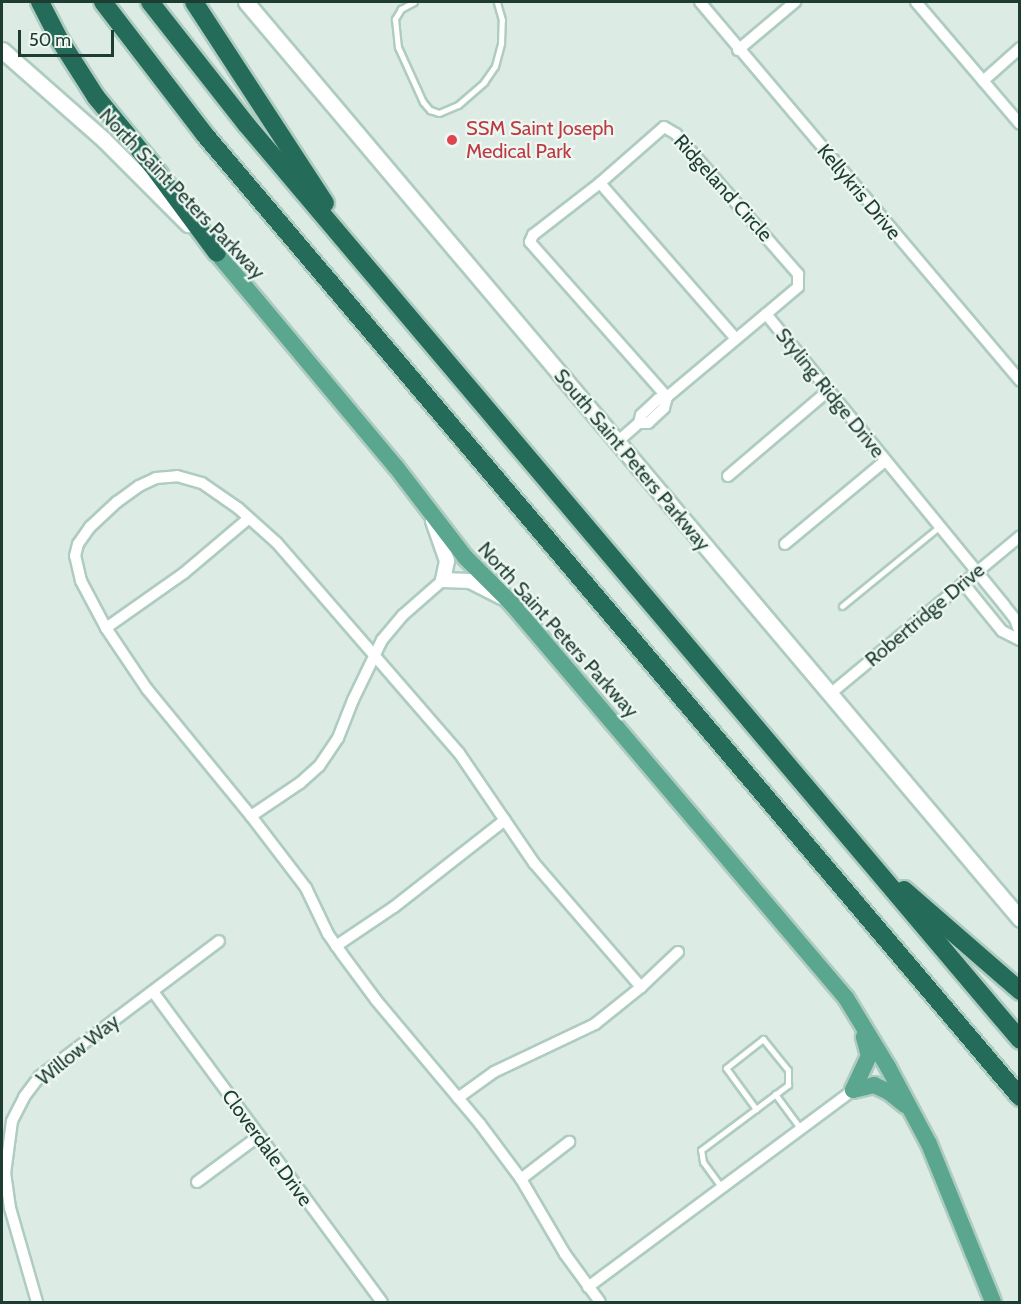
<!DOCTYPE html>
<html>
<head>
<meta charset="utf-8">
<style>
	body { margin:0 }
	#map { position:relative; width:1021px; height:1304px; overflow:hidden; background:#dcebe4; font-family:Cabin,sans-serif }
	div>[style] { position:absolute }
	.roads { filter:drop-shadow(2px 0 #aeccc0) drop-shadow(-2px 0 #aeccc0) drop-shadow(0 2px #aeccc0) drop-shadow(0 -2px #aeccc0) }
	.service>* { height:5px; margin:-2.5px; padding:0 2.5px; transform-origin:2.5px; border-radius:2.5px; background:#fff }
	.minor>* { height:10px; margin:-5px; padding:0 5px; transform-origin:5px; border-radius:5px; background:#fff }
	.tertiary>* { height:14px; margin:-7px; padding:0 7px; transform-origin:7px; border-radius:7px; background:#fff }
	.secondary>* { height:15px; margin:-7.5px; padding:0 7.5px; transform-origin:7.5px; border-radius:7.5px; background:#fff }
	.primary>* { height:16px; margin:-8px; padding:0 8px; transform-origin:8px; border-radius:8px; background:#5ba68f }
	.motorway>* { height:18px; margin:-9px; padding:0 9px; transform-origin:9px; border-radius:9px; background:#256b59 }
	.dots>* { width:16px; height:16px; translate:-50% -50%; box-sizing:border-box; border:3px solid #edf7f2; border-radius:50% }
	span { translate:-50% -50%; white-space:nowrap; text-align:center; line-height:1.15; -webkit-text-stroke:4.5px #edf7f2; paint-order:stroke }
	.health-label { font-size:20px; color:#be3a42 }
	.left { translate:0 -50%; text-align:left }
	.street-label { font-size:20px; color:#1d3c32 }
	.frame { position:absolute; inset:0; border:3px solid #1d3c32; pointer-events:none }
	.scale { position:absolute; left:18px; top:30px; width:96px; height:27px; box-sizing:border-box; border:3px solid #1d3c32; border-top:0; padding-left:8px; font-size:18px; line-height:21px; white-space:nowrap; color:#1d3c32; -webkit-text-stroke:4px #edf7f2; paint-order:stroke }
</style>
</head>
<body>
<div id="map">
	<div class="roads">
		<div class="service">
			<i style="left:414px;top:2px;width:15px;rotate:152deg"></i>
			<i style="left:401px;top:9px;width:12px;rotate:121deg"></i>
			<i style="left:395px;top:19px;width:28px;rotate:84deg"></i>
			<i style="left:398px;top:47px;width:60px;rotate:65.6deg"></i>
			<i style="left:423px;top:102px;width:11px;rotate:49deg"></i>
			<i style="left:430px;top:110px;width:9px;rotate:18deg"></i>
			<i style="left:439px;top:113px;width:21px;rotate:-23deg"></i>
			<i style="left:458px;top:105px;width:35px;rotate:-41deg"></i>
			<i style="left:484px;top:82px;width:19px;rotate:-55deg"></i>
			<i style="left:495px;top:66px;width:24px;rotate:-75deg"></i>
			<i style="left:501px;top:43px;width:23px;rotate:-88deg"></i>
			<i style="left:502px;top:20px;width:19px;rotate:-106deg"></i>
			<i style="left:842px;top:606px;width:127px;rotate:-39.2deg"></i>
			<i style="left:775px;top:1094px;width:42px;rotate:53.7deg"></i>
			<i style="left:722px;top:1188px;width:32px;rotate:-126deg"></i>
			<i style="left:703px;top:1162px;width:12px;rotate:-99deg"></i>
			<i style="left:701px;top:1150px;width:109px;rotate:-36.8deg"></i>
			<i style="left:788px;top:1085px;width:15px;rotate:-90deg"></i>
			<i style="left:788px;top:1070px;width:40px;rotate:-129deg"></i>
			<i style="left:763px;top:1039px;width:47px;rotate:141.9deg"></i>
			<i style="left:726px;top:1068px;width:51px;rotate:53.8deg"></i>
		</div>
		<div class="minor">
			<i style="left:700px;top:2px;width:496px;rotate:49.8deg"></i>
			<i style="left:916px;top:2px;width:160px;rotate:49.6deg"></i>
			<i style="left:738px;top:50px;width:75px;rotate:-40.1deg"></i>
			<i style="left:983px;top:81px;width:50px;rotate:-41.7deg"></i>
			<i style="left:600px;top:183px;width:206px;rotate:48.9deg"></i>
			<i style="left:639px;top:423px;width:9px"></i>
			<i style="left:648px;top:423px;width:22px;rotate:-43deg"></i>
			<i style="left:664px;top:408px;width:11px;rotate:-75deg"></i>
			<i style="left:667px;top:397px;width:207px;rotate:-131.5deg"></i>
			<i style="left:530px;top:242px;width:8px;rotate:-67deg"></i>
			<i style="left:533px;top:235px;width:85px;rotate:-37.8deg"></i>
			<i style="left:600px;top:183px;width:85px;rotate:-41.2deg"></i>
			<i style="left:664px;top:127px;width:14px;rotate:30deg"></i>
			<i style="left:676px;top:134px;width:186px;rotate:48.9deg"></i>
			<i style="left:798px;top:274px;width:13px;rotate:90deg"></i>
			<i style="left:798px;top:287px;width:42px;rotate:139.8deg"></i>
			<i style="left:617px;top:442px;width:29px;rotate:-41deg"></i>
			<i style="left:639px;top:423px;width:8px;rotate:-76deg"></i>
			<i style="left:641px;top:415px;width:23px;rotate:-43deg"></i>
			<i style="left:658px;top:399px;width:9px;rotate:-13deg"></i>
			<i style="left:667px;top:397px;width:129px;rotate:-40deg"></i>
			<i style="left:766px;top:314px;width:376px;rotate:50.7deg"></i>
			<i style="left:1004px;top:605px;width:18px;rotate:52deg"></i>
			<i style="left:1015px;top:619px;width:15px;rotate:70deg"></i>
			<i style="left:728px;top:476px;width:131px;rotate:-40.4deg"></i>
			<i style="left:785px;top:544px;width:130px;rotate:-39.7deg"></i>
			<i style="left:443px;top:580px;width:53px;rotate:138.8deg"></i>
			<i style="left:403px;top:615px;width:33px;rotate:130deg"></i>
			<i style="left:382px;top:640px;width:67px;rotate:115.8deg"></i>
			<i style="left:353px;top:700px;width:41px;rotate:111.5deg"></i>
			<i style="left:338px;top:738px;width:34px;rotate:124deg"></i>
			<i style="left:319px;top:766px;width:25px;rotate:138deg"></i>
			<i style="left:300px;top:783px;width:59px;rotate:146deg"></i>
			<i style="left:251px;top:816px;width:91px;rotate:52.6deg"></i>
			<i style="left:306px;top:888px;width:51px;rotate:64.4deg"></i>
			<i style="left:328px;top:934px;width:24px;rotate:55deg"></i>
			<i style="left:342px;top:954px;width:57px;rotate:53.5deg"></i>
			<i style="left:376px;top:1000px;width:162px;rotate:50deg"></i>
			<i style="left:480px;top:1124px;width:69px;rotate:53.3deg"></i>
			<i style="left:521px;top:1179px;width:87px;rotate:59.6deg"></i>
			<i style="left:565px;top:1254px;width:59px;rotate:53.9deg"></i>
			<i style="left:963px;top:583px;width:62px;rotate:50.9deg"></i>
			<i style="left:1002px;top:631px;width:20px;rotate:27deg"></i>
			<i style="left:106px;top:628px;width:95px;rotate:-35.2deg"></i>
			<i style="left:184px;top:573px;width:85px;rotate:-40.2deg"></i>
			<i style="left:830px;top:694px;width:247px;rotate:-39.7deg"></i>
			<i style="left:251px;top:816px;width:164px;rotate:-129.3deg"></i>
			<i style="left:147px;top:689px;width:73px;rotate:-123.9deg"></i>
			<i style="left:106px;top:628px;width:53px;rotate:-118deg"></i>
			<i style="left:81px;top:581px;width:26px;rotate:-103deg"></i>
			<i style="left:75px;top:556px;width:12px;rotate:-76deg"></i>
			<i style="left:78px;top:544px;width:21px;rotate:-55deg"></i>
			<i style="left:90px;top:527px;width:37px;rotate:-43deg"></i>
			<i style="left:117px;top:502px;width:27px;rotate:-36deg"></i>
			<i style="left:139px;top:486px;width:19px;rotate:-25deg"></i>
			<i style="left:156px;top:478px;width:21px;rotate:-5deg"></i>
			<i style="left:177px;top:476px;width:26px;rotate:16deg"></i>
			<i style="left:202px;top:483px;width:44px;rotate:34.8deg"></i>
			<i style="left:238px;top:508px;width:52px;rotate:41.9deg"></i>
			<i style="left:277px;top:543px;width:278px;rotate:49.1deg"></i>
			<i style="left:459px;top:753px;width:133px;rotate:55.7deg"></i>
			<i style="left:534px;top:863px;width:164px;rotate:49.2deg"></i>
			<i style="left:336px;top:946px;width:70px;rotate:-33.9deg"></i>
			<i style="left:394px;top:907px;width:141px;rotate:-38.1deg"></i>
			<i style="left:154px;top:993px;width:384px;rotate:53.6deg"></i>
			<i style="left:458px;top:1098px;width:44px;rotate:-35.8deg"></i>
			<i style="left:494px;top:1072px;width:112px;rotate:-25.4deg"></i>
			<i style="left:595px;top:1024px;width:59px;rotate:-38.8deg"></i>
			<i style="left:641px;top:987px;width:51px;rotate:-43.4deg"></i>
			<i style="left:521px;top:1179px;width:61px;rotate:-37.6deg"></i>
			<i style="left:197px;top:1182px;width:77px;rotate:-36.6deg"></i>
			<i style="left:588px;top:1287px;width:330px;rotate:-36.6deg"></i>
			<i style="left:37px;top:1302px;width:98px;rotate:-106deg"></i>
			<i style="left:10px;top:1208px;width:34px;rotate:-98deg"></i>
			<i style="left:5px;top:1174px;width:53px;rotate:-82.5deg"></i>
			<i style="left:12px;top:1121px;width:27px;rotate:-63deg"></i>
			<i style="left:24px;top:1097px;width:26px;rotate:-53deg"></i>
			<i style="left:40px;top:1076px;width:224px;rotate:-37deg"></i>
		</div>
		<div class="tertiary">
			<i style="left:433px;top:521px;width:42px;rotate:70.7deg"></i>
			<i style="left:447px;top:561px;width:19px;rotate:102deg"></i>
			<i style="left:443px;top:580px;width:27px;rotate:2deg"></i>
			<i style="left:470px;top:581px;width:36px;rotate:27deg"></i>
		</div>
		<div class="secondary">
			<i style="left:246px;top:2px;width:1200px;rotate:49.83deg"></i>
			<i style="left:2px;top:50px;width:136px;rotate:41.4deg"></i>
			<i style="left:104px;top:140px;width:119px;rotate:45deg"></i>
		</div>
		<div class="primary">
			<i style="left:217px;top:253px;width:279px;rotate:50.1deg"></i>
			<i style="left:396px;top:467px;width:113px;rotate:52.5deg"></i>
			<i style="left:465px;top:557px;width:66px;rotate:45deg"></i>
			<i style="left:512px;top:604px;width:517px;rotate:49.71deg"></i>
			<i style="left:846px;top:998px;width:81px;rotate:58.7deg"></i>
			<i style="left:888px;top:1067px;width:87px;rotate:62deg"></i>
			<i style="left:929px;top:1144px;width:170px;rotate:67.9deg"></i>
			<i style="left:853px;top:1090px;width:22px;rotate:-13deg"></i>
			<i style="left:874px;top:1085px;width:17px;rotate:25deg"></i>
			<i style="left:889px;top:1092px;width:21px;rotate:39deg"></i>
			<i style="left:853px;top:1090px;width:38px;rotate:-65deg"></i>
			<i style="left:869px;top:1056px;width:20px;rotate:-105deg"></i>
		</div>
		<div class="motorway">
			<i style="left:40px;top:2px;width:42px;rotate:62.8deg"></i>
			<i style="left:59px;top:39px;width:69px;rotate:57.5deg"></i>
			<i style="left:96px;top:97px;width:88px;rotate:50.5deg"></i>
			<i style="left:152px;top:165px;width:109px;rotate:53.5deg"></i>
			<i style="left:103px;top:2px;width:168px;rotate:52.5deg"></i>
			<i style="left:205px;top:135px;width:1261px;rotate:49.73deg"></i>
			<i style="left:150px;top:2px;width:155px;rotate:51.8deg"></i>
			<i style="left:246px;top:124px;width:1199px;rotate:49.8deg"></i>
			<i style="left:194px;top:2px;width:240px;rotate:56.9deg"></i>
			<i style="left:904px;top:890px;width:154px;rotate:41deg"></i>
		</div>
	</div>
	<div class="dots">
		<i style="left:452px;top:140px;background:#e0444e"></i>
	</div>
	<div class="health-label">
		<span class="left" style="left:466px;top:140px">SSM Saint Joseph<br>Medical Park</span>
	</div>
	<div class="street-label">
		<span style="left:723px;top:188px;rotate:48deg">Ridgeland Circle</span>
		<span style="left:859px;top:192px;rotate:50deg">Kellykris Drive</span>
		<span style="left:182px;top:194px;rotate:46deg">North Saint Peters Parkway</span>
		<span style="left:830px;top:393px;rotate:51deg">Styling Ridge Drive</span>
		<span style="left:632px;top:460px;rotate:50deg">South Saint Peters Parkway</span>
		<span style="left:925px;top:615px;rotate:-40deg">Robertridge Drive</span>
		<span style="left:558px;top:630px;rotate:48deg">North Saint Peters Parkway</span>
		<span style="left:78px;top:1050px;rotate:-39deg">Willow Way</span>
		<span style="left:267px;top:1148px;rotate:54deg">Cloverdale Drive</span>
	</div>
	<div class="frame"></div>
	<div class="scale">50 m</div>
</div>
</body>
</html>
